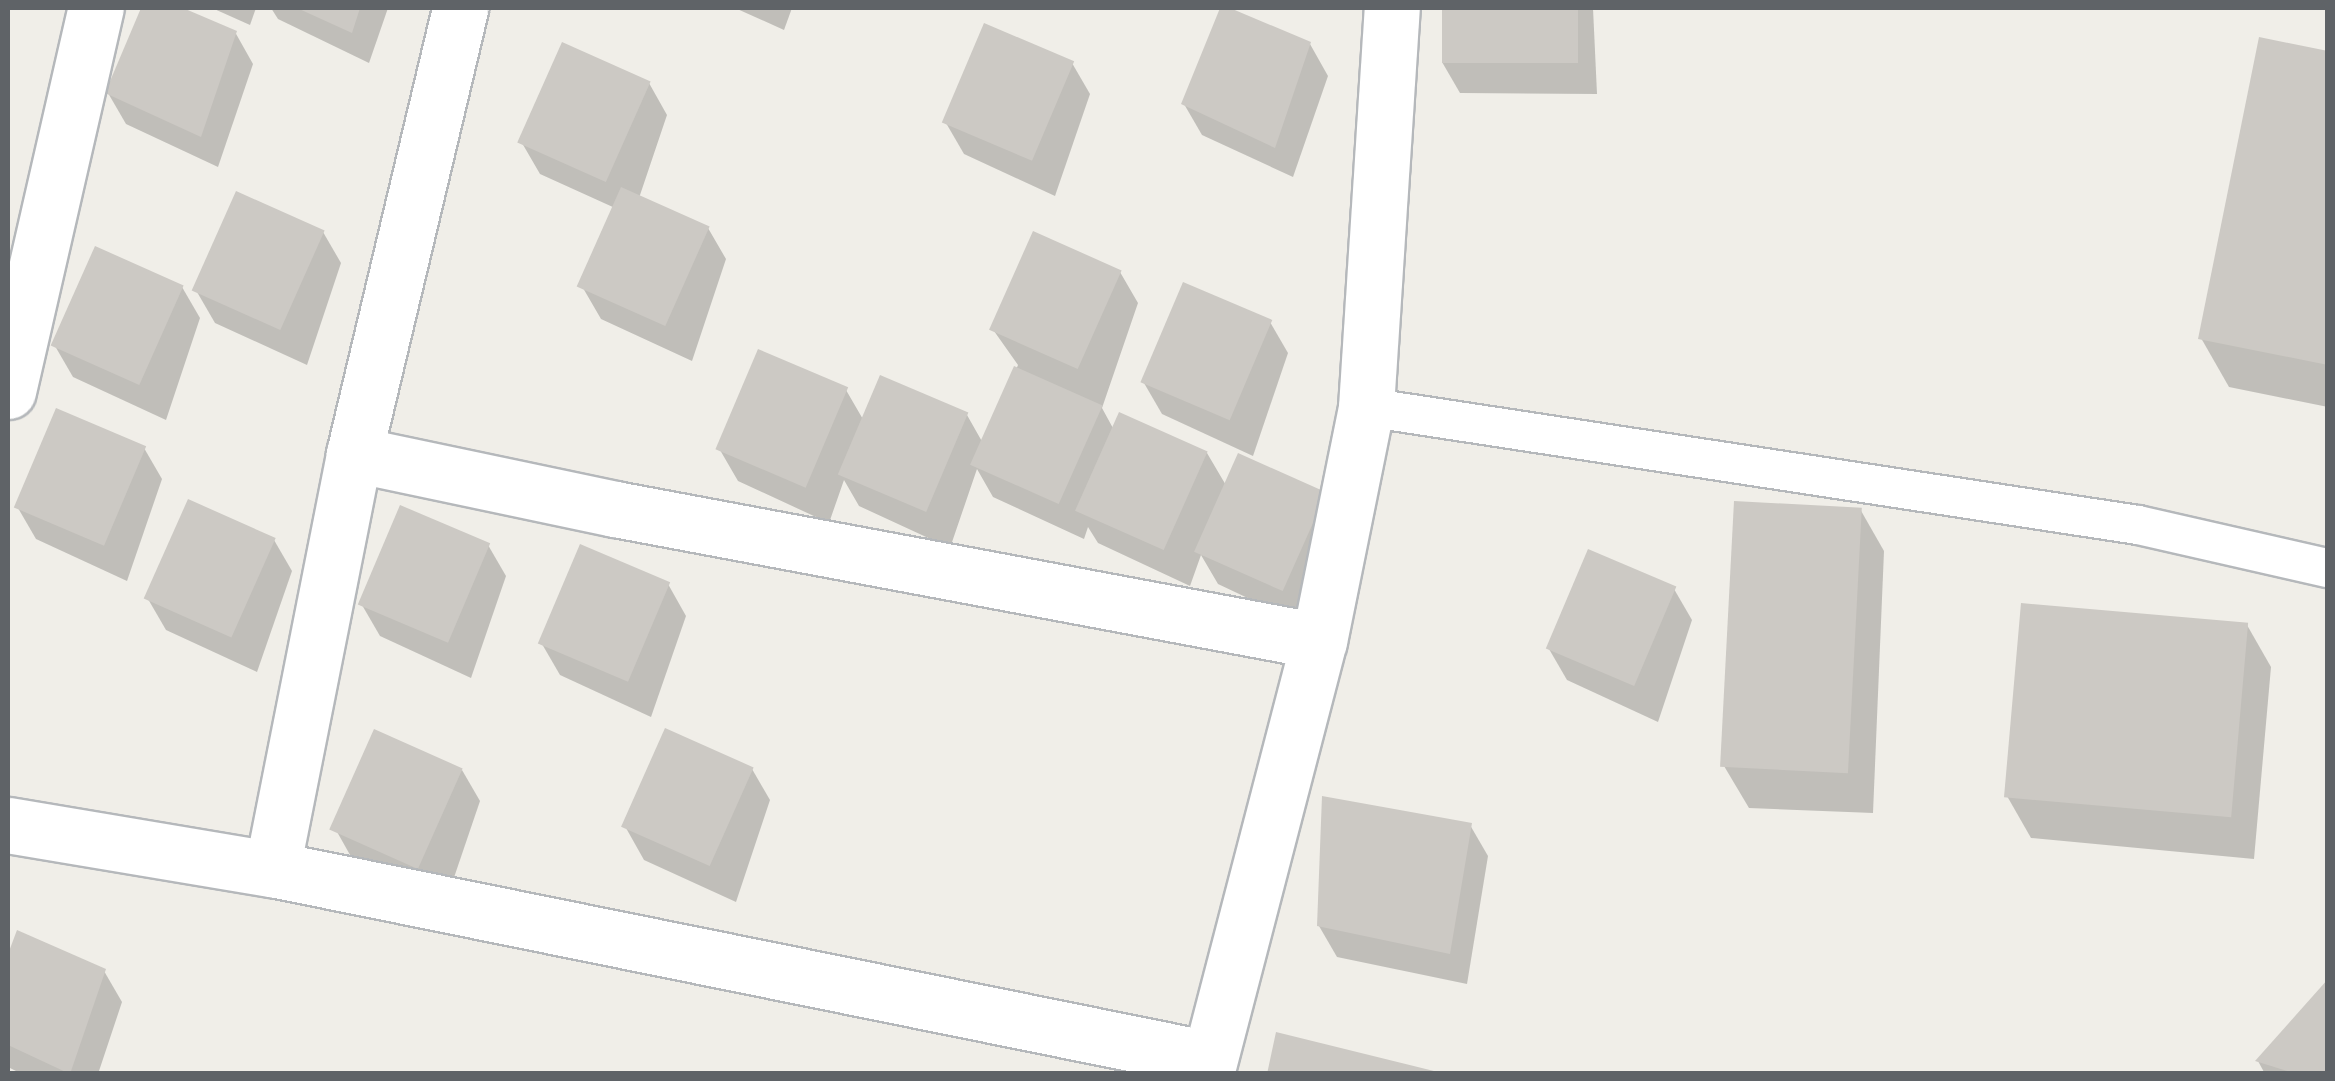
<!DOCTYPE html>
<html>
<head>
<meta charset="utf-8">
<style>
	body { margin:0 }
	#map { position:relative; width:2335px; height:1081px; overflow:hidden; background:#f0eee8; font-family:"Sofia Sans Condensed",sans-serif }
	div>[style] { position:absolute }
	.shadow>* { inset:0; background:#0003 }
	.building>* { inset:0; background:#ccc9c4; transform-origin:0 0 }
	.roads { filter:drop-shadow(2px 0 #b5b8bb) drop-shadow(-2px 0 #b5b8bb) drop-shadow(0 2px #b5b8bb) drop-shadow(0 -2px #b5b8bb) }
	.service>* { height:38px; margin:-19px; padding:0 19px; transform-origin:19px; border-radius:19px; background:#fff }
	.minor>* { height:55px; margin:-27.5px; padding:0 27.5px; transform-origin:27.5px; border-radius:27.5px; background:#fff }
	span { translate:-50% -50%; white-space:nowrap; text-align:center; line-height:1.15; -webkit-text-stroke:10px #fff; paint-order:stroke }
	.frame { position:absolute; inset:0; border:10px solid #5f6367; pointer-events:none }
</style>
</head>
<body>
<div id="map">
	<div class="shadow">
		<i style="clip-path:polygon(144px 8px,177px 8px,235px 32px,253px 64px,218px 167px,126px 124px,108px 93px)"></i>
		<i style="clip-path:polygon(212px 8px,256px 8px,250px 25px)"></i>
		<i style="clip-path:polygon(271px 8px,388px 8px,369px 63px,278px 19px)"></i>
		<i style="clip-path:polygon(735px 8px,792px 8px,784px 30px)"></i>
		<i style="clip-path:polygon(1223px 8px,1310px 44px,1328px 76px,1293px 177px,1202px 135px,1184px 104px)"></i>
		<i style="clip-path:polygon(1444px 8px,1593px 8px,1597px 94px,1460px 93px,1442px 62px)"></i>
		<i style="clip-path:polygon(2328px 53px,2328px 407px,2229px 387px,2201px 338px)"></i>
		<i style="clip-path:polygon(1072px 63px,1090px 94px,1055px 196px,964px 154px,946px 123px)"></i>
		<i style="clip-path:polygon(649px 83px,667px 115px,639px 198px,708px 228px,726px 259px,692px 361px,601px 319px,583px 288px,615px 208px,540px 174px,522px 143px)"></i>
		<i style="clip-path:polygon(323px 232px,341px 263px,307px 365px,215px 323px,197px 292px)"></i>
		<i style="clip-path:polygon(1120px 272px,1138px 303px,1102px 408px,1114px 430px,1207px 453px,1227px 487px,1326px 494px,1309px 627px,1218px 584px,1201px 555px,1190px 586px,1098px 543px,1088px 527px,1084px 539px,993px 497px,977px 469px,950px 548px,859px 506px,844px 480px,829px 523px,738px 481px,720px 450px,846px 390px,864px 421px,967px 415px,984px 445px,1018px 365px,994px 331px)"></i>
		<i style="clip-path:polygon(182px 287px,200px 318px,166px 420px,73px 377px,55px 346px)"></i>
		<i style="clip-path:polygon(1270px 322px,1288px 353px,1253px 456px,1162px 414px,1144px 383px)"></i>
		<i style="clip-path:polygon(144px 448px,162px 479px,127px 581px,36px 539px,18px 508px)"></i>
		<i style="clip-path:polygon(1860px 509px,1884px 551px,1873px 813px,1749px 808px,1724px 766px)"></i>
		<i style="clip-path:polygon(274px 540px,292px 571px,257px 672px,166px 630px,148px 599px)"></i>
		<i style="clip-path:polygon(488px 545px,506px 576px,471px 678px,380px 636px,362px 605px)"></i>
		<i style="clip-path:polygon(668px 584px,686px 616px,651px 717px,560px 675px,542px 644px)"></i>
		<i style="clip-path:polygon(1674px 589px,1692px 620px,1658px 722px,1567px 680px,1549px 649px)"></i>
		<i style="clip-path:polygon(2247px 625px,2271px 667px,2254px 859px,2031px 838px,2007px 796px)"></i>
		<i style="clip-path:polygon(752px 769px,770px 800px,736px 902px,644px 860px,626px 828px)"></i>
		<i style="clip-path:polygon(462px 770px,480px 801px,445px 904px,354px 862px,336px 830px)"></i>
		<i style="clip-path:polygon(1470px 825px,1488px 856px,1467px 984px,1337px 957px,1319px 926px)"></i>
		<i style="clip-path:polygon(19px 934px,104px 971px,122px 1002px,98px 1074px,22px 1074px,8px 1067px,8px 960px)"></i>
		<i style="clip-path:polygon(2258px 1061px,2328px 1074px,2265px 1074px)"></i>
	</div>
	<div class="building">
		<i style="clip-path:polygon(141px 8px,183px 8px,237px 31px,201px 137px,105px 93px)"></i>
		<i style="clip-path:polygon(297px 8px,360px 8px,352px 33px)"></i>
		<i style="clip-path:polygon(1220px 8px,1230px 8px,1311px 42px,1275px 148px,1181px 104px)"></i>
		<i style="left:1442px;top:8px;width:136px;height:55px"></i>
		<i style="left:984px;top:23px;width:98px;height:108px;rotate:23deg"></i>
		<i style="clip-path:polygon(2259px 37px,2328px 51px,2328px 365px,2198px 339px)"></i>
		<i style="left:562px;top:42px;width:97px;height:110px;rotate:24deg"></i>
		<i style="left:621px;top:187px;width:97px;height:109px;rotate:24deg"></i>
		<i style="left:236px;top:191px;width:97px;height:109px;rotate:24deg"></i>
		<i style="left:1033px;top:231px;width:97px;height:108px;rotate:24deg"></i>
		<i style="left:95px;top:246px;width:97px;height:109px;rotate:24deg"></i>
		<i style="left:1183px;top:282px;width:97px;height:109px;rotate:23deg"></i>
		<i style="left:758px;top:349px;width:98px;height:109px;rotate:23deg"></i>
		<i style="left:1014px;top:366px;width:97px;height:108px;rotate:24deg"></i>
		<i style="left:880px;top:375px;width:96px;height:108px;rotate:23deg"></i>
		<i style="left:56px;top:408px;width:98px;height:108px;rotate:23deg"></i>
		<i style="left:1119px;top:412px;width:97px;height:108px;rotate:24deg"></i>
		<i style="left:1238px;top:453px;width:97px;height:108px;rotate:24deg"></i>
		<i style="left:188px;top:499px;width:96px;height:109px;rotate:24deg"></i>
		<i style="left:1734px;top:501px;width:128px;height:266px;rotate:3deg"></i>
		<i style="left:400px;top:505px;width:98px;height:108px;rotate:23deg"></i>
		<i style="left:580px;top:544px;width:98px;height:108px;rotate:23deg"></i>
		<i style="left:1588px;top:549px;width:96px;height:108px;rotate:23deg"></i>
		<i style="left:2021px;top:603px;width:228px;height:195px;rotate:5deg"></i>
		<i style="left:665px;top:728px;width:97px;height:108px;rotate:24deg"></i>
		<i style="left:374px;top:729px;width:97px;height:110px;rotate:24deg"></i>
		<i style="clip-path:polygon(1322px 796px,1472px 823px,1450px 954px,1317px 926px)"></i>
		<i style="clip-path:polygon(17px 930px,106px 969px,70px 1074px,8px 1045px,8px 954px)"></i>
		<i style="clip-path:polygon(2328px 979px,2328px 1074px,2297px 1074px,2255px 1061px)"></i>
		<i style="clip-path:polygon(1276px 1032px,1438px 1072px,1438px 1074px,1267px 1074px)"></i>
	</div>
	<div class="roads">
		<div class="service">
			<i style="left:1366px;top:407px;width:781px;rotate:8.69deg"></i>
			<i style="left:2138px;top:525px;width:195px;rotate:12.8deg"></i>
		</div>
		<div class="minor">
			<i style="left:8px;top:391px;width:393px;rotate:-77.1deg"></i>
			<i style="left:354px;top:454px;width:267px;rotate:11.9deg"></i>
			<i style="left:615px;top:509px;width:716px;rotate:10.62deg"></i>
			<i style="left:8px;top:825px;width:268px;rotate:9.5deg"></i>
			<i style="left:272px;top:869px;width:956px;rotate:11.46deg"></i>
			<i style="left:272px;top:869px;width:423px;rotate:-78.8deg"></i>
			<i style="left:354px;top:454px;width:458px;rotate:-76.6deg"></i>
			<i style="left:1206px;top:1074px;width:448px;rotate:-75.4deg"></i>
			<i style="left:1319px;top:641px;width:239px;rotate:-78.6deg"></i>
			<i style="left:1366px;top:407px;width:400px;rotate:-86.3deg"></i>
		</div>
	</div>
	<div class="frame"></div>
</div>
</body>
</html>
